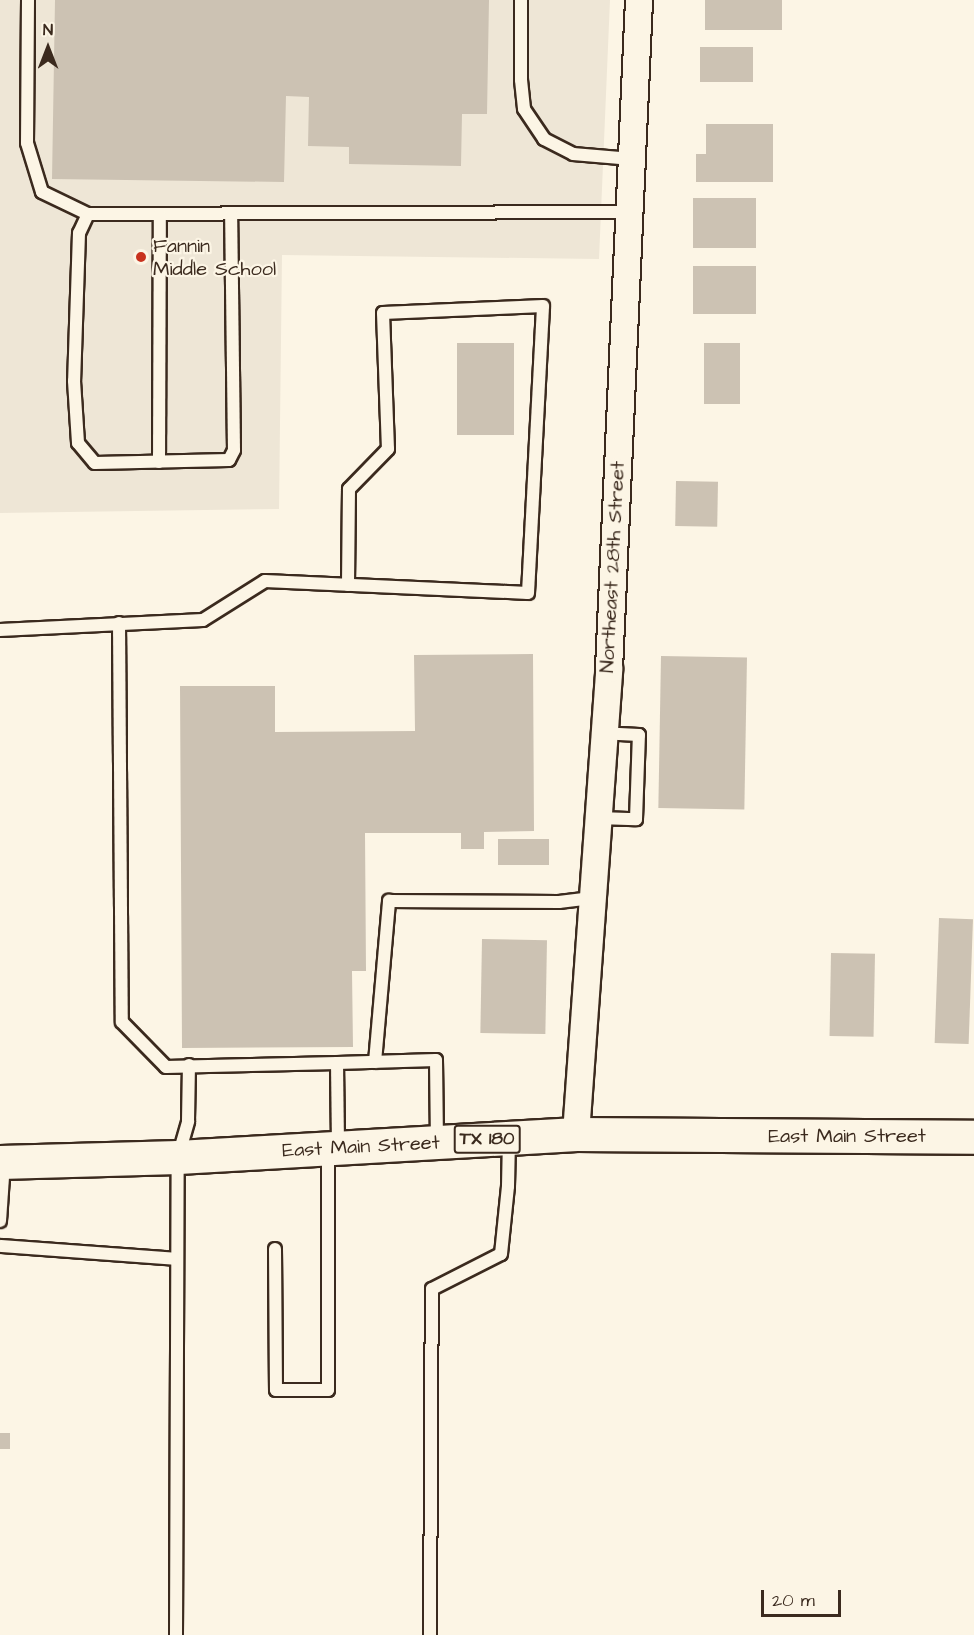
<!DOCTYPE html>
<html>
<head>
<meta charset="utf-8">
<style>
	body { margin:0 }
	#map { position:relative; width:974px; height:1635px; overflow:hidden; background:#fcf5e5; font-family:"Architects Daughter",sans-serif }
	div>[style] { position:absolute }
	.built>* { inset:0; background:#eee6d6 }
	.building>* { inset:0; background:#ccc2b3; transform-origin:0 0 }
	.roads { filter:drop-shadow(2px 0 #3b2a1e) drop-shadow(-2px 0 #3b2a1e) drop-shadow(0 2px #3b2a1e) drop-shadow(0 -2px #3b2a1e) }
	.lane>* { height:12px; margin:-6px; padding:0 6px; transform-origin:6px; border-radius:6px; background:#fcf5e5 }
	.street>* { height:26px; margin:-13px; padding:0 13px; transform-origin:13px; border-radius:13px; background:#fcf5e5 }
	.primary>* { height:33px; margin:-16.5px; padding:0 16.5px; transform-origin:16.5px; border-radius:16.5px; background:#fcf5e5 }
	.dots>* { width:16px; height:16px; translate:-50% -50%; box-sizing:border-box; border:3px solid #fcf5e5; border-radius:50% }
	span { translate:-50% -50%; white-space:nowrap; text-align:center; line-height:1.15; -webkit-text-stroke:4.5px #fcf5e5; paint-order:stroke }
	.shield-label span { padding:2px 4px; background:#fcf5e5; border:2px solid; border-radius:4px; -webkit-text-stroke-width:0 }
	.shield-label { font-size:18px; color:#3b2a1e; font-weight:700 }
	.poi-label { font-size:20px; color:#3b2a1e }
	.left { translate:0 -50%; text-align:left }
	.street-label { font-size:20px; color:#3b2a1e }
	.north { position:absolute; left:18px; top:18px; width:60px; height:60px; -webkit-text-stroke:4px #fcf5e5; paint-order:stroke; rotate:0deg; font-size:16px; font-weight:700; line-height:24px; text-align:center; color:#3b2a1e }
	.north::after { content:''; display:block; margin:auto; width:21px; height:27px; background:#3b2a1e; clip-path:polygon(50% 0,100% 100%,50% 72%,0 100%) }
	.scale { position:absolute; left:761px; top:1590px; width:80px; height:27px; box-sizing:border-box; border:3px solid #3b2a1e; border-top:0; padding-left:8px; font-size:18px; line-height:21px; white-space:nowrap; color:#3b2a1e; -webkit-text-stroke:4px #fcf5e5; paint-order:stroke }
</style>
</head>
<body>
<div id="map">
	<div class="built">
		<i style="clip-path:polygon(0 0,610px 0,599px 259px,282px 255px,279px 509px,0 513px)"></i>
	</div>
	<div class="building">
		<i style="clip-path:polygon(55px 0,489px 0,487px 114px,462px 114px,461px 166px,349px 164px,349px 147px,308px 146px,309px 97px,286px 96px,284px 182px,52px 179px)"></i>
		<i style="left:705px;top:0;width:77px;height:30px"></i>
		<i style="left:700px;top:47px;width:53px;height:35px"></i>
		<i style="clip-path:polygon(706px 124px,773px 124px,773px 182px,696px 182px,696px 154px,706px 154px)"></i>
		<i style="left:693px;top:198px;width:63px;height:50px"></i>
		<i style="left:693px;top:266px;width:63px;height:48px"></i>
		<i style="left:457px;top:343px;width:57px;height:92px"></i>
		<i style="left:704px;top:343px;width:36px;height:61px"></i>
		<i style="left:676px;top:481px;width:42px;height:45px;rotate:1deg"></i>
		<i style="clip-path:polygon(533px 654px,534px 831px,484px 832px,484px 849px,461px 849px,461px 833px,365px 833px,366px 971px,352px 971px,353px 1047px,182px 1048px,180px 686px,275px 686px,275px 732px,415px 731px,414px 655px)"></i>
		<i style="left:661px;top:656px;width:86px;height:152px;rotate:1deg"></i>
		<i style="left:498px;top:839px;width:51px;height:26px"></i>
		<i style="left:939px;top:918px;width:34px;height:125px;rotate:2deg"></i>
		<i style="left:482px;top:939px;width:65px;height:94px;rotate:1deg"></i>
		<i style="left:831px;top:953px;width:44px;height:83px;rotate:1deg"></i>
		<i style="left:0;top:1433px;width:10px;height:16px"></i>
	</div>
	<div class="roads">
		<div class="lane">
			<i style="left:28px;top:0;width:143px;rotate:90.4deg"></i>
			<i style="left:27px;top:143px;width:51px;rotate:73deg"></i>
			<i style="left:42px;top:192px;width:51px;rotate:25.6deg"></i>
			<i style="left:88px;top:214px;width:541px;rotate:-0.21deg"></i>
			<i style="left:521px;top:0;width:80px;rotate:90deg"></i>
			<i style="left:521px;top:80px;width:29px;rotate:84deg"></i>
			<i style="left:524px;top:109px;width:36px;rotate:56deg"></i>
			<i style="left:544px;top:139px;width:33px;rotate:27deg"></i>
			<i style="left:573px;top:154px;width:59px;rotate:4.8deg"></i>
			<i style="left:88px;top:214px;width:21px;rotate:115deg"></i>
			<i style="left:79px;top:233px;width:148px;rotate:91.9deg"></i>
			<i style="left:74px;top:381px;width:62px;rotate:86.3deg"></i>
			<i style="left:78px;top:443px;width:26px;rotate:50deg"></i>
			<i style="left:95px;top:463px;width:134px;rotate:-1.3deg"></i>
			<i style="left:229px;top:460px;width:11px;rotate:-63deg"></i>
			<i style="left:234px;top:450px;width:236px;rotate:-90.7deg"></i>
			<i style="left:159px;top:462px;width:248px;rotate:-89.8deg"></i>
			<i style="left:119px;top:623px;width:399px;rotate:89.6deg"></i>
			<i style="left:122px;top:1022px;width:63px;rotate:45.6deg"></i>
			<i style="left:166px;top:1067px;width:171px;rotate:-1.3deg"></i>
			<i style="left:337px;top:1063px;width:85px;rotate:89.3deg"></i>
			<i style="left:0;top:630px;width:203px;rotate:-2.8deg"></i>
			<i style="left:203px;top:620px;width:73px;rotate:-32.2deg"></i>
			<i style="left:265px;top:581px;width:263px;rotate:2.6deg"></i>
			<i style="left:528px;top:593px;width:287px;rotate:-87deg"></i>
			<i style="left:543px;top:306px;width:160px;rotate:177.5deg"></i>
			<i style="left:383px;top:313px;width:136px;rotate:87.9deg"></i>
			<i style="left:388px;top:449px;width:56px;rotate:134.3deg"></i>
			<i style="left:349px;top:489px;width:96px;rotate:90.6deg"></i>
			<i style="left:598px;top:818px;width:38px;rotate:2deg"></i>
			<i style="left:636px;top:819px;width:84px;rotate:-88deg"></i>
			<i style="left:639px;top:735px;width:35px;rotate:-177deg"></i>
			<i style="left:375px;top:1062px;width:162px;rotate:-85deg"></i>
			<i style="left:389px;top:901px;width:170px;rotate:0.3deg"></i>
			<i style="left:559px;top:902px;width:33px;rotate:-7deg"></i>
			<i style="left:337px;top:1063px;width:99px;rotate:-1.7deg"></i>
			<i style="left:436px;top:1060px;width:79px;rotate:89.3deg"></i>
			<i style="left:0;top:1221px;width:58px;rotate:-86.1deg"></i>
			<i style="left:0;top:1246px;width:176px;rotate:4.2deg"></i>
			<i style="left:275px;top:1249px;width:141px;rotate:89.6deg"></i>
			<i style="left:276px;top:1390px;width:52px"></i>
			<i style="left:328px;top:1390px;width:239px;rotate:-90deg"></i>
			<i style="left:176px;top:1635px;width:478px;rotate:-89.8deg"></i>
			<i style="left:178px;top:1157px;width:37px;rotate:-74deg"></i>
			<i style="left:188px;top:1121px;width:56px;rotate:-89deg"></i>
			<i style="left:430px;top:1635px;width:346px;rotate:-89.7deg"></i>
			<i style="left:432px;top:1289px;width:77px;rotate:-26.9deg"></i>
			<i style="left:501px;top:1254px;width:68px;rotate:-84.1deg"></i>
			<i style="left:508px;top:1186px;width:47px;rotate:-88.8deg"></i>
		</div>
		<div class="street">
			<i style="left:576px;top:1134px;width:466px;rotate:-85.9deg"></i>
			<i style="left:609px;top:669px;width:670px;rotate:-87.43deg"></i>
		</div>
		<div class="primary">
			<i style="left:0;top:1162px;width:178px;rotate:-1.6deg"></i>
			<i style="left:178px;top:1157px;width:399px;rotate:-3.3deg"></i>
			<i style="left:576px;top:1134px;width:398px;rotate:0.4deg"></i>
		</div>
	</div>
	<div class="dots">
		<i style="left:141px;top:257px;background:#c8321e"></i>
	</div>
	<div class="shield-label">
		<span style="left:487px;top:1139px">TX 180</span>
	</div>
	<div class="poi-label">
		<span class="left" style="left:153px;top:258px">Fannin<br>Middle School</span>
	</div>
	<div class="street-label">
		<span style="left:613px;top:567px;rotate:-87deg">Northeast 28th Street</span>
		<span style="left:847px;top:1136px">East Main Street</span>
		<span style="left:361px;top:1147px;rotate:-3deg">East Main Street</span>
	</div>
	<div class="north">N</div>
	<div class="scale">20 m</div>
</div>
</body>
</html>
